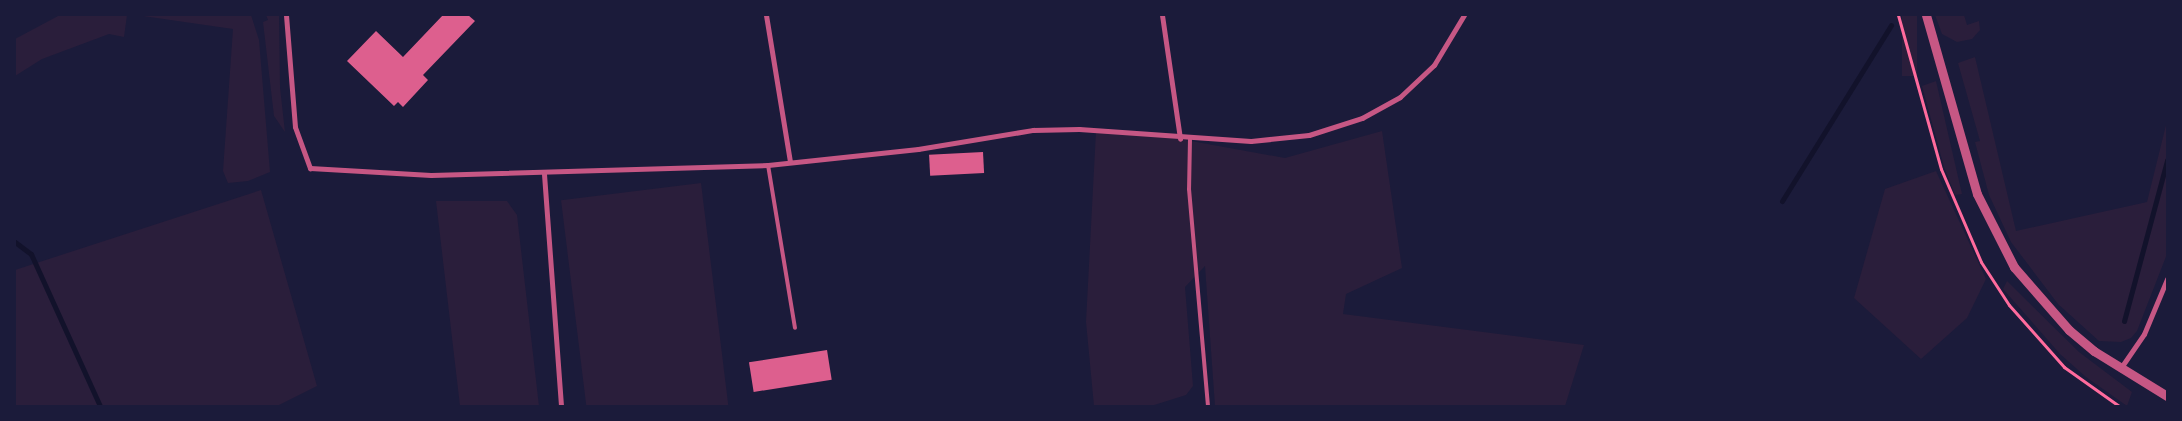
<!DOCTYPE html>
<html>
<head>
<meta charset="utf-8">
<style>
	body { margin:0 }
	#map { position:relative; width:2182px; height:421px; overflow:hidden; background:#1b1b3a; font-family:"Asap Condensed",sans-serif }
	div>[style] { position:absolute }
	.green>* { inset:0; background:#2a1e3b; transform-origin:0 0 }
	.stream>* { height:5px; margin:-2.5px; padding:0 2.5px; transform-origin:2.5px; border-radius:2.5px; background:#12122b }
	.building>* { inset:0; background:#dd5f8e; transform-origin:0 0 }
	.path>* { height:3px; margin:-1.5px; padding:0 1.5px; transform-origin:1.5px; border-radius:1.5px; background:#ff6b9d }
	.service>* { height:4px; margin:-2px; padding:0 2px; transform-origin:2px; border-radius:2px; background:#c65784 }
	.minor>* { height:5px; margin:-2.5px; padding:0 2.5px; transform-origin:2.5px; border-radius:2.5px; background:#c65784 }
	.tertiary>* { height:9px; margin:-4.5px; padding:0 4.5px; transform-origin:4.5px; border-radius:4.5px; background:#c65784 }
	span { translate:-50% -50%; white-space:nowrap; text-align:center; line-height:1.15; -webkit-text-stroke:5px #1b1b3a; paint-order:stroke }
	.frame { position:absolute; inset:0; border:16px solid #1b1b3a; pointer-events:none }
</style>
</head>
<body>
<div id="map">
	<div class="green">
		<i style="clip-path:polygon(60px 15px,127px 15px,124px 37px,109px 34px,42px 59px,15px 76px,15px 39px)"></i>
		<i style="clip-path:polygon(136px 15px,251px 15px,259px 40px,270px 172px,248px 181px,228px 183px,223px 171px,233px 29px)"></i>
		<i style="clip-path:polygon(266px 15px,279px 15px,280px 87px,285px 132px,274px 116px,263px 22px,268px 20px)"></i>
		<i style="left:1902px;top:15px;width:15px;height:61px"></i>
		<i style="clip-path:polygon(1935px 15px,1964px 15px,1967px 25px,1979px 21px,1980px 30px,1972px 39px,1957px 42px,1942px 34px)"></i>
		<i style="clip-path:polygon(1975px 57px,2016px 231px,2147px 202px,2167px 121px,2167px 254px,2137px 331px,2131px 338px,2121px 342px,2099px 341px,2058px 304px,2011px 242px,1989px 195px,1975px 142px,1980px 141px,1958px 63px)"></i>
		<i style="clip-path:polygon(1936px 81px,1962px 194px,1955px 195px,1944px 167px,1922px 86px)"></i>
		<i style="clip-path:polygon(1096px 131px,1180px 139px,1285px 158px,1382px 131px,1402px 268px,1346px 294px,1343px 314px,1584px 345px,1565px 406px,1215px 406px,1205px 266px,1185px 287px,1193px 386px,1186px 395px,1151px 406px,1094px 406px,1086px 322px)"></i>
		<i style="clip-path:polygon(1936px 171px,1986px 279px,1967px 318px,1921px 359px,1854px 298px,1885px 189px)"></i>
		<i style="left:701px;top:183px;width:225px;height:141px;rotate:83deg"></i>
		<i style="clip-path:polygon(261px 190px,317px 386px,277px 406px,15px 406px,15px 270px)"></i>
		<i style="clip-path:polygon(436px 201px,507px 201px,517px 215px,539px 406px,460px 406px)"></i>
		<i style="clip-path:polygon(2007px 281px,2079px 352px,2132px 392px,2127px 406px,2086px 377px,2060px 354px,2003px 289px)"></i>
	</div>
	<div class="stream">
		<i style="left:1782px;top:201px;width:207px;rotate:-58.2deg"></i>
		<i style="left:15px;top:242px;width:20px;rotate:37deg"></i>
		<i style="left:31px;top:254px;width:167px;rotate:65.6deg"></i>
		<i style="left:2124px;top:321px;width:167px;rotate:-75deg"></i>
	</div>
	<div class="building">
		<i style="clip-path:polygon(443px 15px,468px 15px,475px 21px,423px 75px,428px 80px,403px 107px,398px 102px,394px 106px,347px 61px,376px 31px,403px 57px)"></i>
		<i style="left:983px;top:152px;width:21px;height:54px;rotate:87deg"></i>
		<i style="left:827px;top:350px;width:30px;height:79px;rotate:81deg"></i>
	</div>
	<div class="path">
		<i style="left:1898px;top:15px;width:160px;rotate:74.4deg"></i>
		<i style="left:1941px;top:169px;width:101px;rotate:66.7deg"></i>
		<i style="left:1981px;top:262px;width:51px;rotate:56.9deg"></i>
		<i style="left:2009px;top:305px;width:83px;rotate:48.4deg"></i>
		<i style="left:2064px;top:367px;width:67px;rotate:35.3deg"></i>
	</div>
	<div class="service">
		<i style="left:1190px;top:139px;width:50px;rotate:91.1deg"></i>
		<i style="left:1189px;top:189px;width:218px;rotate:85deg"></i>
		<i style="left:768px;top:165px;width:165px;rotate:80.6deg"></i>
	</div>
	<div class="minor">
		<i style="left:286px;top:15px;width:112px;rotate:85.4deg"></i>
		<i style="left:295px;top:127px;width:44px;rotate:69.9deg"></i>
		<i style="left:310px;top:168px;width:121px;rotate:3.3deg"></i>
		<i style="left:431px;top:175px;width:337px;rotate:-1.7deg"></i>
		<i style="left:768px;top:165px;width:151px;rotate:-6.1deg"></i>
		<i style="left:918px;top:149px;width:117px;rotate:-9.4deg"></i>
		<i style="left:1033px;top:130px;width:46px;rotate:-1.2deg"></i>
		<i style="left:1079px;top:129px;width:172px;rotate:4deg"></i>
		<i style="left:1251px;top:141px;width:58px;rotate:-5.9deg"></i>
		<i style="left:1309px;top:135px;width:56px;rotate:-17.8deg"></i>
		<i style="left:1362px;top:118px;width:43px;rotate:-28.9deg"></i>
		<i style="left:1400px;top:97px;width:47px;rotate:-43.3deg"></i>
		<i style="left:1434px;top:65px;width:58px;rotate:-59deg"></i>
		<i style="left:766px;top:15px;width:148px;rotate:80.7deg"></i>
		<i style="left:1162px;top:15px;width:125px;rotate:81.7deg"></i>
		<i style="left:544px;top:174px;width:233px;rotate:85.8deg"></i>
		<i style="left:2120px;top:369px;width:42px;rotate:-55.6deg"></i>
		<i style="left:2144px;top:334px;width:60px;rotate:-67.3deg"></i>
	</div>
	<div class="tertiary">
		<i style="left:1926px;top:15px;width:186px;rotate:74.1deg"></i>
		<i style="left:1977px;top:194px;width:82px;rotate:63.1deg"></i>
		<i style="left:2014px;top:267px;width:84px;rotate:48.9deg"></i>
		<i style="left:2069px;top:330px;width:33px;rotate:40deg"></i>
		<i style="left:2094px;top:351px;width:86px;rotate:31.7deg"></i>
	</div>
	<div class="frame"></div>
</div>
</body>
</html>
